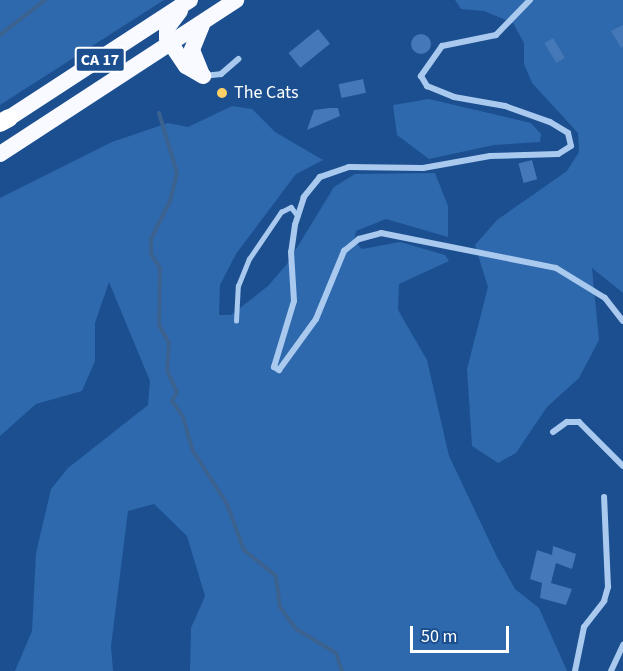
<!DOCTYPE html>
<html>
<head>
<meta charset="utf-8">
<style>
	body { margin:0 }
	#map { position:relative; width:623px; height:671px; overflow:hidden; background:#1b4f8f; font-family:"Source Sans 3",sans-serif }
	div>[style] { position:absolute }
	.green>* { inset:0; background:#2e69ad }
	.stream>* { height:4px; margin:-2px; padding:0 2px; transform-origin:2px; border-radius:2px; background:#3c6290 }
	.building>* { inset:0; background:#4478b7; transform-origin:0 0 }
	.round { border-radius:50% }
	.service>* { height:4.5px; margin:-2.25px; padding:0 2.25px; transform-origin:2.25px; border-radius:2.25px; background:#a9c9ee }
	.minor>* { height:6px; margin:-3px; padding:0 3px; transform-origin:3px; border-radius:3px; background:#a9c9ee }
	.trunk>* { height:16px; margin:-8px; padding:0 8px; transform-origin:8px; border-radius:8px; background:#f8faff }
	.motorway>* { height:18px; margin:-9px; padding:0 9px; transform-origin:9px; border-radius:9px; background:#fff }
	.dots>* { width:16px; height:16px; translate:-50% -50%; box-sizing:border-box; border:3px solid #1b4f8f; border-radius:50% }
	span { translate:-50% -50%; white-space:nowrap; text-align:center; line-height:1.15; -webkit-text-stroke:4.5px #1b4f8f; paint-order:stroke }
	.shield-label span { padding:2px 4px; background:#1b4f8f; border:2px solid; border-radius:4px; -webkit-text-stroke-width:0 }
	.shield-label { font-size:16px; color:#fff; font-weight:700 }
	.poi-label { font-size:18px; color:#fff }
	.left { translate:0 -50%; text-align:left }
	.scale { position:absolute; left:410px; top:626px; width:99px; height:27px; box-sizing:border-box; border:3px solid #fff; border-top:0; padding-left:8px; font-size:18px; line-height:21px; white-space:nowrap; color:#fff; -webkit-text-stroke:4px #1b4f8f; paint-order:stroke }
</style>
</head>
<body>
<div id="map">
	<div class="green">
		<i style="clip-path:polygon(0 0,164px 0,0 105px)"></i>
		<i style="clip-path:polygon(455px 0,623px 0,623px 293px,592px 268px,599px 340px,579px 378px,547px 407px,516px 453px,498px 463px,472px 446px,467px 369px,488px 287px,475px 245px,497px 220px,567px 171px,579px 152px,578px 133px,532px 83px,524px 64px,524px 43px,513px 23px,484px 11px,461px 9px)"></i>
		<i style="clip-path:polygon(429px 99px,531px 123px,541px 134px,540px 142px,494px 145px,429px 159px,397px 135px,393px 105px)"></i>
		<i style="clip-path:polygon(232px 106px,252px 109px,275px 132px,323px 160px,296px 174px,236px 254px,220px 285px,219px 315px,231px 315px,268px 286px,287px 264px,334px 187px,355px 174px,435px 173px,448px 206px,448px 237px,386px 219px,356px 231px,354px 241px,362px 249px,400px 242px,445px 255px,449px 261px,399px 284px,398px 310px,427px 360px,449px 456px,497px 557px,515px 589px,539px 608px,567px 671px,190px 671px,191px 628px,205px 596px,187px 536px,154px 504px,128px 511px,111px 646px,113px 671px,15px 671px,32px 631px,36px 553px,51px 489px,68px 468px,148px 405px,150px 381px,109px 282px,95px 323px,95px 361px,82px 391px,36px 404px,0 436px,0 198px,112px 142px,168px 123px,188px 127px)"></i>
	</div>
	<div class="stream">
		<i style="left:0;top:35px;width:57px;rotate:-37.9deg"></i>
		<i style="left:159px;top:113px;width:63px;rotate:73.3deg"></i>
		<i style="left:177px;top:173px;width:29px;rotate:104deg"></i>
		<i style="left:170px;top:201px;width:42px;rotate:116.6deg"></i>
		<i style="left:151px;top:239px;width:15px;rotate:90deg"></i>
		<i style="left:151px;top:254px;width:17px;rotate:57deg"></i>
		<i style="left:160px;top:268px;width:57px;rotate:91deg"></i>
		<i style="left:159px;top:325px;width:21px;rotate:61deg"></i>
		<i style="left:169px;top:343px;width:27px;rotate:94deg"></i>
		<i style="left:167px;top:370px;width:24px;rotate:66deg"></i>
		<i style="left:177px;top:392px;width:10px;rotate:119deg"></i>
		<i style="left:172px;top:401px;width:19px;rotate:55deg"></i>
		<i style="left:183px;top:417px;width:35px;rotate:74deg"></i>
		<i style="left:193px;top:451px;width:63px;rotate:57.3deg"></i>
		<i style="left:227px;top:504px;width:49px;rotate:69.7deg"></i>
		<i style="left:244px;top:550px;width:41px;rotate:39.1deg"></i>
		<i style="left:276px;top:576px;width:31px;rotate:83deg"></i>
		<i style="left:280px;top:607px;width:27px;rotate:54deg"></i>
		<i style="left:296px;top:629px;width:47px;rotate:31deg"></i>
		<i style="left:336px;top:653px;width:19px;rotate:72deg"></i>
	</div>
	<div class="building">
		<i style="clip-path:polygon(623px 25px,623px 46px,621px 48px,611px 31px)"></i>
		<i style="left:318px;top:29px;width:19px;height:38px;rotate:51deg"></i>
		<i class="round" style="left:411px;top:34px;width:20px;height:20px"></i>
		<i style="left:553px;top:38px;width:23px;height:10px;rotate:59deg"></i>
		<i style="left:363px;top:79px;width:14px;height:25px;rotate:78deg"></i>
		<i style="clip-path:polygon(330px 108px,338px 108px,340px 116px,307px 130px,314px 110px)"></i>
		<i style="left:532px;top:160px;width:20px;height:14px;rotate:75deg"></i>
		<i style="clip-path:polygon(553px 546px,576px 554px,572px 569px,556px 563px,551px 583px,572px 589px,566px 605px,540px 598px,542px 583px,530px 579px,537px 550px,552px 555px)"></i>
	</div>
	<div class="service">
		<i style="left:236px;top:321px;width:35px;rotate:-87deg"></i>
		<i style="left:238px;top:286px;width:29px;rotate:-68deg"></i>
		<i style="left:249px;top:259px;width:57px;rotate:-55.8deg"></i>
		<i style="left:281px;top:212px;width:11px;rotate:-27deg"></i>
		<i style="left:291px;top:207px;width:11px;rotate:52deg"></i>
	</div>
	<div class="minor">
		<i style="left:530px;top:0;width:49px;rotate:134.2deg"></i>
		<i style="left:496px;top:35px;width:55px;rotate:168.5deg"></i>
		<i style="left:442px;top:46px;width:37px;rotate:125deg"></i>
		<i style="left:421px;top:76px;width:12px;rotate:59deg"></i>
		<i style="left:427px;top:86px;width:29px;rotate:22deg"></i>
		<i style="left:454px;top:97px;width:52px;rotate:10deg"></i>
		<i style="left:505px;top:106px;width:48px;rotate:19.6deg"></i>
		<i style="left:550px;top:122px;width:21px;rotate:31deg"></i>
		<i style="left:568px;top:133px;width:13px;rotate:77deg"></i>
		<i style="left:571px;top:146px;width:15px;rotate:148deg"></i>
		<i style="left:558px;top:154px;width:68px;rotate:178.3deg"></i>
		<i style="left:490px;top:156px;width:68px;rotate:169.8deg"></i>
		<i style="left:423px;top:168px;width:74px;rotate:-179.2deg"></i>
		<i style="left:349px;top:167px;width:31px;rotate:161deg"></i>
		<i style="left:320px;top:177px;width:26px;rotate:129deg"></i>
		<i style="left:304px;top:197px;width:29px;rotate:108deg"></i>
		<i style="left:295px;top:225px;width:27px;rotate:98deg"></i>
		<i style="left:291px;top:252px;width:49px;rotate:86.5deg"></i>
		<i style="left:294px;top:301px;width:69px;rotate:106.9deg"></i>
		<i style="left:274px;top:367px;width:6px;rotate:31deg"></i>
		<i style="left:279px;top:370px;width:63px;rotate:-54deg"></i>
		<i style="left:316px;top:319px;width:74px;rotate:-67.6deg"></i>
		<i style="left:344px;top:251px;width:19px;rotate:-39deg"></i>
		<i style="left:359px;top:239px;width:23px;rotate:-15deg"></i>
		<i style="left:381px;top:233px;width:178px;rotate:11.3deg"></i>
		<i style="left:556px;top:268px;width:57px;rotate:31.5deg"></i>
		<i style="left:605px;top:298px;width:29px;rotate:52deg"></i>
		<i style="left:203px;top:76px;width:18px;rotate:-6deg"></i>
		<i style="left:221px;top:74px;width:23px;rotate:-41deg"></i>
		<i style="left:553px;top:432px;width:17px;rotate:-36deg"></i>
		<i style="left:567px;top:422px;width:12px"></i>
		<i style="left:579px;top:422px;width:62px;rotate:45deg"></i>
		<i style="left:575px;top:671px;width:45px;rotate:-78.4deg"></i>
		<i style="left:584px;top:627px;width:33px;rotate:-52deg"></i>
		<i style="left:604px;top:601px;width:15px;rotate:-74deg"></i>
		<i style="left:608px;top:587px;width:90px;rotate:-92.5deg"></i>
		<i style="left:611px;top:671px;width:29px;rotate:-65deg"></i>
	</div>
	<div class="trunk">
		<i style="left:180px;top:11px;width:21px;rotate:127deg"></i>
		<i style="left:167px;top:28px;width:10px;rotate:90deg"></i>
		<i style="left:167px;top:38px;width:34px;rotate:56deg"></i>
		<i style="left:186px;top:66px;width:20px;rotate:30deg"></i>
		<i style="left:202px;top:25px;width:27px;rotate:112deg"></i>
		<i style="left:192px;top:50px;width:27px;rotate:68deg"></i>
		<i style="left:9px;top:118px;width:216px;rotate:-33.1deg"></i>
		<i style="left:0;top:154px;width:282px;rotate:-33.1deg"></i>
	</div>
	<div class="motorway">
		<i style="left:0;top:123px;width:10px;rotate:-29deg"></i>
	</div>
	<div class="dots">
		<i style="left:222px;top:93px;background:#ffd166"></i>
	</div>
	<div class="shield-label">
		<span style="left:100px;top:60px">CA 17</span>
	</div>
	<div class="poi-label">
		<span class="left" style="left:234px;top:93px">The Cats</span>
	</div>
	<div class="scale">50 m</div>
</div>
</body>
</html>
